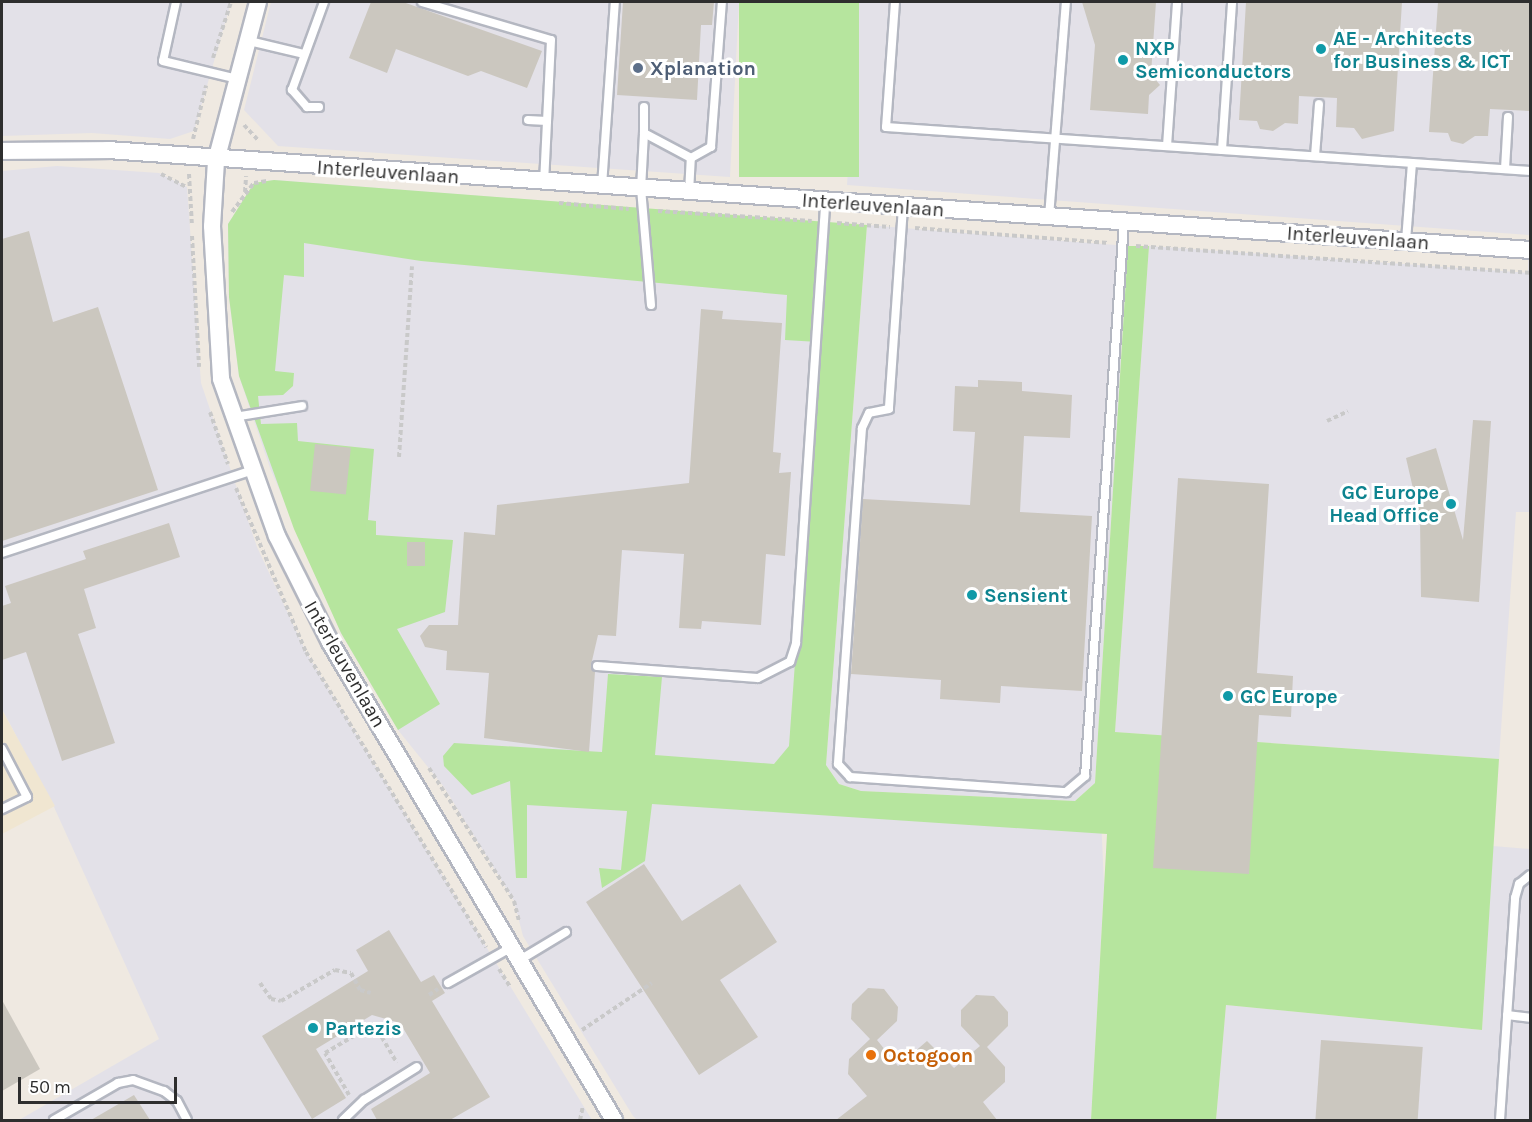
<!DOCTYPE html>
<html>
<head>
<meta charset="utf-8">
<style>
	body { margin:0 }
	#map { position:relative; width:1532px; height:1122px; overflow:hidden; background:#efe9e1; font-family:Karla,sans-serif }
	div>[style] { position:absolute }
	.industrial>* { inset:0; background:#e3e1e8 }
	.education>* { inset:0; background:#f0e6d1 }
	.green>* { inset:0; background:#b6e59e; transform-origin:0 0 }
	.building>* { inset:0; background:#cbc7bf; transform-origin:0 0 }
	.path>* { height:4px; margin-top:-2px; transform-origin:0; background:repeating-linear-gradient(90deg,#c9c9c9 0 4.5px,transparent 0 7.5px) }
	.roads { filter:drop-shadow(2px 0 #b4b7c1) drop-shadow(-2px 0 #b4b7c1) drop-shadow(0 2px #b4b7c1) drop-shadow(0 -2px #b4b7c1) }
	.lane>* { height:8px; margin:-4px; padding:0 4px; transform-origin:4px; border-radius:4px; background:#fff }
	.street>* { height:16px; margin:-8px; padding:0 8px; transform-origin:8px; border-radius:8px; background:#fff }
	.dots>* { width:16px; height:16px; translate:-50% -50%; box-sizing:border-box; border:3px solid #fff; border-radius:50% }
	span { translate:-50% -50%; white-space:nowrap; text-align:center; line-height:1.15; -webkit-text-stroke:6px #fff; paint-order:stroke }
	.culture-label { font-size:20px; color:#0d838f; font-weight:700 }
	.left { translate:0 -50%; text-align:left }
	.right { translate:-100% -50%; text-align:right }
	.service-label { font-size:20px; color:#4e5e75; font-weight:700 }
	.street-label { font-size:20px; color:#2e2e2e }
	.food-label { font-size:20px; color:#c56008; font-weight:700 }
	.frame { position:absolute; inset:0; border:3px solid #2e2e2e; pointer-events:none }
	.scale { position:absolute; left:18px; top:1077px; width:159px; height:27px; box-sizing:border-box; border:3px solid #2e2e2e; border-top:0; padding-left:8px; font-size:18px; line-height:21px; white-space:nowrap; color:#2e2e2e; -webkit-text-stroke:4px #fff; paint-order:stroke }
</style>
</head>
<body>
<div id="map">
	<div class="industrial">
		<i style="clip-path:polygon(2px 2px,231px 2px,194px 131px,170px 139px,92px 133px,2px 136px)"></i>
		<i style="clip-path:polygon(271px 2px,739px 2px,730px 177px,278px 146px,244px 110px)"></i>
		<i style="clip-path:polygon(859px 2px,1530px 2px,1530px 512px,1516px 512px,1499px 759px,1115px 732px,1149px 246px,1528px 273px,1529px 235px,847px 185px)"></i>
		<i style="clip-path:polygon(57px 166px,159px 173px,187px 187px,201px 383px,257px 547px,306px 652px,592px 1120px,19px 1120px,159px 1039px,54px 807px,2px 709px,2px 171px)"></i>
		<i style="clip-path:polygon(274px 180px,845px 224px,805px 796px,1101px 817px,1104px 885px,1091px 1120px,637px 1120px,633px 1116px,523px 936px,514px 901px,444px 787px,398px 730px,341px 633px,270px 468px,239px 376px,229px 297px,228px 224px,254px 183px)"></i>
		<i style="clip-path:polygon(867px 225px,1128px 246px,1095px 783px,1075px 801px,861px 791px,839px 784px,826px 765px)"></i>
		<i style="clip-path:polygon(1493px 846px,1530px 849px,1530px 1120px,1216px 1120px,1226px 1005px,1482px 1030px)"></i>
	</div>
	<div class="education">
		<i style="clip-path:polygon(2px 710px,55px 806px,2px 834px)"></i>
	</div>
	<div class="green">
		<i style="left:739px;top:2px;width:120px;height:175px"></i>
		<i style="clip-path:polygon(274px 180px,867px 225px,826px 765px,839px 784px,861px 791px,1075px 801px,1095px 783px,1128px 246px,1149px 246px,1115px 732px,1499px 759px,1482px 1030px,1226px 1005px,1216px 1120px,1091px 1120px,1107px 834px,652px 804px,645px 861px,602px 888px,599px 868px,621px 870px,627px 811px,527px 805px,527px 878px,516px 878px,510px 781px,472px 795px,444px 766px,443px 756px,454px 743px,602px 752px,608px 674px,662px 677px,655px 755px,774px 764px,789px 746px,818px 342px,785px 340px,787px 295px,421px 261px,304px 243px,304px 277px,284px 275px,275px 371px,294px 373px,293px 386px,283px 395px,258px 396px,261px 424px,297px 423px,298px 441px,374px 449px,368px 520px,376px 521px,376px 535px,453px 540px,445px 612px,397px 629px,440px 704px,398px 730px,341px 633px,294px 529px,239px 376px,229px 297px,228px 224px,254px 183px)"></i>
	</div>
	<div class="building">
		<i style="clip-path:polygon(371px 2px,403px 2px,542px 51px,527px 88px,481px 71px,468px 76px,396px 49px,387px 73px,349px 58px)"></i>
		<i style="clip-path:polygon(623px 2px,714px 2px,712px 25px,701px 25px,697px 100px,617px 95px)"></i>
		<i style="clip-path:polygon(1082px 2px,1156px 2px,1151px 74px,1160px 85px,1149px 95px,1148px 114px,1090px 110px,1095px 45px)"></i>
		<i style="clip-path:polygon(1246px 2px,1402px 2px,1394px 131px,1362px 139px,1354px 128px,1336px 127px,1337px 98px,1299px 96px,1298px 124px,1285px 123px,1273px 131px,1260px 129px,1257px 121px,1239px 120px)"></i>
		<i style="clip-path:polygon(1438px 2px,1530px 2px,1530px 111px,1490px 109px,1488px 136px,1475px 136px,1463px 144px,1451px 141px,1448px 133px,1429px 132px)"></i>
		<i style="clip-path:polygon(29px 231px,53px 322px,98px 307px,158px 490px,2px 541px,2px 239px)"></i>
		<i style="clip-path:polygon(701px 309px,723px 311px,722px 319px,782px 323px,773px 452px,781px 453px,779px 473px,791px 472px,785px 556px,766px 554px,761px 625px,702px 621px,701px 629px,679px 628px,684px 554px,622px 550px,616px 636px,598px 635px,591px 665px,595px 672px,589px 752px,484px 738px,489px 673px,446px 670px,447px 651px,425px 647px,420px 636px,429px 625px,458px 625px,464px 532px,495px 535px,497px 505px,689px 483px)"></i>
		<i style="clip-path:polygon(978px 380px,1022px 382px,1022px 391px,1072px 395px,1070px 438px,1024px 436px,1020px 512px,1092px 516px,1082px 691px,1001px 686px,1000px 703px,940px 699px,941px 680px,851px 674px,863px 499px,970px 505px,975px 432px,953px 431px,955px 386px,978px 387px)"></i>
		<i style="clip-path:polygon(1473px 420px,1491px 421px,1479px 602px,1421px 597px,1420px 519px,1406px 458px,1436px 448px,1463px 540px)"></i>
		<i style="left:315px;top:444px;width:36px;height:47px;rotate:6deg"></i>
		<i style="clip-path:polygon(1178px 478px,1269px 484px,1257px 673px,1293px 676px,1291px 717px,1259px 715px,1249px 874px,1153px 868px)"></i>
		<i style="clip-path:polygon(169px 523px,180px 557px,84px 589px,96px 628px,78px 634px,115px 743px,62px 761px,26px 652px,2px 660px,2px 606px,11px 603px,5px 586px,86px 559px,83px 551px)"></i>
		<i style="left:425px;top:542px;width:24px;height:18px;rotate:90deg"></i>
		<i style="clip-path:polygon(644px 864px,682px 921px,740px 884px,777px 942px,720px 980px,758px 1037px,699px 1075px,586px 902px)"></i>
		<i style="clip-path:polygon(389px 930px,421px 982px,434px 975px,445px 993px,432px 1001px,490px 1097px,450px 1120px,377px 1120px,371px 1109px,430px 1073px,400px 1023px,372px 1015px,316px 1049px,346px 1098px,312px 1119px,262px 1036px,368px 971px,356px 950px)"></i>
		<i style="clip-path:polygon(868px 988px,884px 989px,898px 1007px,897px 1021px,877px 1040px,898px 1066px,927px 1041px,954px 1068px,980px 1046px,961px 1026px,961px 1010px,976px 995px,994px 996px,1008px 1012px,1008px 1026px,987px 1047px,1005px 1067px,1005px 1082px,983px 1102px,997px 1120px,836px 1120px,867px 1096px,848px 1074px,849px 1059px,870px 1039px,851px 1019px,852px 1004px)"></i>
		<i style="clip-path:polygon(2px 1000px,40px 1069px,2px 1091px)"></i>
		<i style="left:1321px;top:1040px;width:102px;height:80px;rotate:4deg"></i>
		<i style="clip-path:polygon(134px 1095px,150px 1120px,91px 1120px)"></i>
	</div>
	<div class="path">
		<i style="left:213px;top:58px;width:59px;rotate:-72.2deg"></i>
		<i style="left:244px;top:125px;width:22px;rotate:47deg"></i>
		<i style="left:193px;top:139px;width:55px;rotate:-76.2deg"></i>
		<i style="left:161px;top:174px;width:29px;rotate:27deg"></i>
		<i style="left:189px;top:174px;width:52px;rotate:86.7deg"></i>
		<i style="left:245px;top:192px;width:16px;rotate:-86deg"></i>
		<i style="left:559px;top:203px;width:70px;rotate:4.9deg"></i>
		<i style="left:658px;top:211px;width:154px;rotate:3.7deg"></i>
		<i style="left:232px;top:212px;width:36px;rotate:-53deg"></i>
		<i style="left:254px;top:183px;width:13px;rotate:-9deg"></i>
		<i style="left:837px;top:223px;width:53px;rotate:4.3deg"></i>
		<i style="left:915px;top:228px;width:194px;rotate:4.4deg"></i>
		<i style="left:192px;top:236px;width:131px;rotate:86.9deg"></i>
		<i style="left:1136px;top:246px;width:395px;rotate:3.9deg"></i>
		<i style="left:210px;top:412px;width:55px;rotate:70.9deg"></i>
		<i style="left:1327px;top:421px;width:23px;rotate:-25deg"></i>
		<i style="left:399px;top:457px;width:191px;rotate:-86.1deg"></i>
		<i style="left:236px;top:488px;width:178px;rotate:66.9deg"></i>
		<i style="left:306px;top:652px;width:346px;rotate:58.6deg"></i>
		<i style="left:429px;top:768px;width:158px;rotate:57.4deg"></i>
		<i style="left:514px;top:901px;width:21px;rotate:76deg"></i>
		<i style="left:499px;top:969px;width:22px;rotate:58deg"></i>
		<i style="left:260px;top:983px;width:19px;rotate:55deg"></i>
		<i style="left:271px;top:999px;width:10px;rotate:11deg"></i>
		<i style="left:281px;top:1001px;width:62px;rotate:-29.9deg"></i>
		<i style="left:335px;top:970px;width:16px;rotate:11deg"></i>
		<i style="left:351px;top:973px;width:19px;rotate:62deg"></i>
		<i style="left:360px;top:990px;width:11px;rotate:15deg"></i>
		<i style="left:429px;top:995px;width:11px;rotate:-34deg"></i>
		<i style="left:582px;top:1030px;width:84px;rotate:-33.9deg"></i>
		<i style="left:349px;top:1095px;width:48px;rotate:-119.7deg"></i>
		<i style="left:325px;top:1053px;width:57px;rotate:-30.6deg"></i>
		<i style="left:374px;top:1024px;width:45px;rotate:59.5deg"></i>
		<i style="left:580px;top:1120px;width:14px;rotate:-78deg"></i>
	</div>
	<div class="roads">
		<div class="lane">
			<i style="left:176px;top:2px;width:60px;rotate:102.4deg"></i>
			<i style="left:163px;top:61px;width:73px;rotate:13.5deg"></i>
			<i style="left:422px;top:2px;width:134px;rotate:16.4deg"></i>
			<i style="left:551px;top:40px;width:143px;rotate:92.8deg"></i>
			<i style="left:895px;top:2px;width:125px;rotate:94.1deg"></i>
			<i style="left:886px;top:127px;width:646px;rotate:3.91deg"></i>
			<i style="left:245px;top:40px;width:61px;rotate:13.3deg"></i>
			<i style="left:319px;top:107px;width:12px;rotate:180deg"></i>
			<i style="left:307px;top:107px;width:23px;rotate:-131deg"></i>
			<i style="left:292px;top:90px;width:94px;rotate:-70deg"></i>
			<i style="left:528px;top:120px;width:19px;rotate:3deg"></i>
			<i style="left:644px;top:133px;width:26px;rotate:-90deg"></i>
			<i style="left:1167px;top:146px;width:144px;rotate:-86deg"></i>
			<i style="left:1222px;top:150px;width:148px;rotate:-86.1deg"></i>
			<i style="left:1315px;top:156px;width:52px;rotate:-85.6deg"></i>
			<i style="left:1505px;top:169px;width:52px;rotate:-86.7deg"></i>
			<i style="left:602px;top:186px;width:184px;rotate:-86deg"></i>
			<i style="left:689px;top:193px;width:35px;rotate:-87deg"></i>
			<i style="left:903px;top:207px;width:202px;rotate:94deg"></i>
			<i style="left:889px;top:409px;width:20px;rotate:169deg"></i>
			<i style="left:869px;top:413px;width:17px;rotate:115deg"></i>
			<i style="left:862px;top:428px;width:337px;rotate:94.1deg"></i>
			<i style="left:838px;top:764px;width:18px;rotate:47deg"></i>
			<i style="left:850px;top:777px;width:217px;rotate:4deg"></i>
			<i style="left:1066px;top:792px;width:25px;rotate:-40deg"></i>
			<i style="left:1085px;top:776px;width:555px;rotate:-85.97deg"></i>
			<i style="left:1049px;top:217px;width:216px;rotate:-85.5deg"></i>
			<i style="left:1406px;top:241px;width:78px;rotate:-85.6deg"></i>
			<i style="left:651px;top:305px;width:116px;rotate:-94.9deg"></i>
			<i style="left:641px;top:189px;width:56px;rotate:-86.9deg"></i>
			<i style="left:644px;top:133px;width:53px;rotate:28deg"></i>
			<i style="left:691px;top:158px;width:23px;rotate:-29deg"></i>
			<i style="left:711px;top:147px;width:145px;rotate:-85.7deg"></i>
			<i style="left:234px;top:417px;width:69px;rotate:-9.2deg"></i>
			<i style="left:2px;top:553px;width:264px;rotate:-18.3deg"></i>
			<i style="left:597px;top:666px;width:161px;rotate:4.3deg"></i>
			<i style="left:758px;top:678px;width:36px;rotate:-27deg"></i>
			<i style="left:790px;top:662px;width:20px;rotate:-72deg"></i>
			<i style="left:796px;top:643px;width:442px;rotate:-86.2deg"></i>
			<i style="left:2px;top:749px;width:54px;rotate:62.5deg"></i>
			<i style="left:27px;top:797px;width:28px;rotate:154deg"></i>
			<i style="left:518px;top:961px;width:56px;rotate:-31.1deg"></i>
			<i style="left:448px;top:983px;width:71px;rotate:-29.4deg"></i>
			<i style="left:1507px;top:1015px;width:23px;rotate:7deg"></i>
			<i style="left:54px;top:1120px;width:74px;rotate:-30deg"></i>
			<i style="left:118px;top:1083px;width:15px;rotate:-11deg"></i>
			<i style="left:133px;top:1080px;width:33px;rotate:20deg"></i>
			<i style="left:164px;top:1091px;width:16px;rotate:38deg"></i>
			<i style="left:177px;top:1101px;width:21px;rotate:62deg"></i>
			<i style="left:343px;top:1120px;width:29px;rotate:-44deg"></i>
			<i style="left:364px;top:1100px;width:62px;rotate:-31.9deg"></i>
			<i style="left:1500px;top:1120px;width:223px;rotate:-86.1deg"></i>
			<i style="left:1515px;top:898px;width:15px;rotate:-74deg"></i>
			<i style="left:1519px;top:884px;width:14px;rotate:-39deg"></i>
		</div>
		<div class="street">
			<i style="left:258px;top:2px;width:164px;rotate:104.8deg"></i>
			<i style="left:216px;top:161px;width:65px;rotate:93.5deg"></i>
			<i style="left:212px;top:226px;width:153px;rotate:86.6deg"></i>
			<i style="left:221px;top:379px;width:167px;rotate:70.4deg"></i>
			<i style="left:277px;top:536px;width:119px;rotate:63.4deg"></i>
			<i style="left:330px;top:642px;width:556px;rotate:59.28deg"></i>
			<i style="left:2px;top:151px;width:106px;rotate:-0.5deg"></i>
			<i style="left:108px;top:150px;width:1426px;rotate:4.02deg"></i>
		</div>
	</div>
	<div class="dots">
		<i style="left:1321px;top:49px;background:#0f9aa8"></i>
		<i style="left:1123px;top:60px;background:#0f9aa8"></i>
		<i style="left:638px;top:68px;background:#5c6f8a"></i>
		<i style="left:1451px;top:504px;background:#0f9aa8"></i>
		<i style="left:972px;top:595px;background:#0f9aa8"></i>
		<i style="left:1228px;top:696px;background:#0f9aa8"></i>
		<i style="left:313px;top:1028px;background:#0f9aa8"></i>
		<i style="left:871px;top:1055px;background:#e8710a"></i>
	</div>
	<div class="culture-label">
		<span class="left" style="left:1333px;top:50px">AE - Architects<br>for Business &amp; ICT</span>
		<span class="left" style="left:1135px;top:60px">NXP<br>Semiconductors</span>
		<span class="right" style="left:1439px;top:504px">GC Europe<br>Head Office</span>
		<span class="left" style="left:984px;top:595px">Sensient</span>
		<span class="left" style="left:1240px;top:696px">GC Europe</span>
		<span class="left" style="left:325px;top:1028px">Partezis</span>
	</div>
	<div class="service-label">
		<span class="left" style="left:650px;top:68px">Xplanation</span>
	</div>
	<div class="street-label">
		<span style="left:388px;top:172px;rotate:4deg">Interleuvenlaan</span>
		<span style="left:873px;top:205px;rotate:4deg">Interleuvenlaan</span>
		<span style="left:1358px;top:238px;rotate:4deg">Interleuvenlaan</span>
		<span style="left:345px;top:664px;rotate:60deg">Interleuvenlaan</span>
	</div>
	<div class="food-label">
		<span class="left" style="left:883px;top:1055px">Octogoon</span>
	</div>
	<div class="frame"></div>
	<div class="scale">50 m</div>
</div>
</body>
</html>
